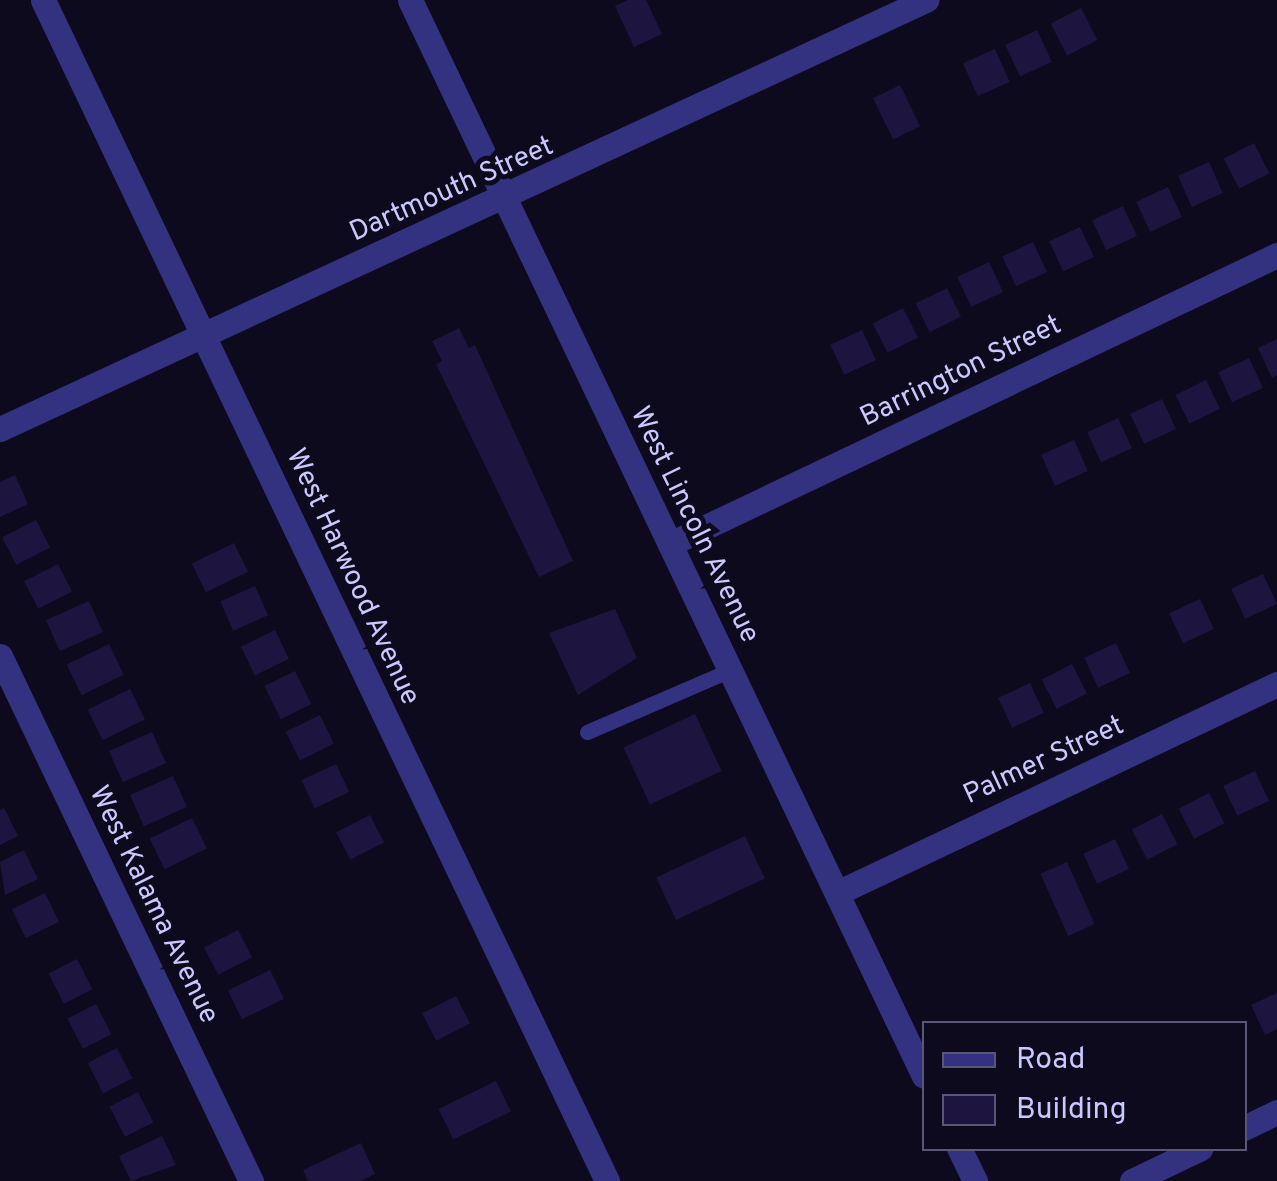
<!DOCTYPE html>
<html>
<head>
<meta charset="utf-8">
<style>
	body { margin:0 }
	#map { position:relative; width:1277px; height:1181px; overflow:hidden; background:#0d0a1d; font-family:Overpass,sans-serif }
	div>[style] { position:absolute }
	.building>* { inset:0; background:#1d153f; transform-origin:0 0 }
	.service>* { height:15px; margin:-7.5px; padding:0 7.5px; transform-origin:7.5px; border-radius:7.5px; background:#333280 }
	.minor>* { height:25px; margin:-12.5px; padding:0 12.5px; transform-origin:12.5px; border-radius:12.5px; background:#333280 }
	.tertiary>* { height:25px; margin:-12.5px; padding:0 12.5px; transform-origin:12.5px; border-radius:12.5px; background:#333280 }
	span { translate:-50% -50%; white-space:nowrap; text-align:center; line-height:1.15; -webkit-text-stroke:10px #0d0a1d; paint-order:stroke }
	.street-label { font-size:28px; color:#cbc7ff }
	.legend { position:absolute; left:922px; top:1021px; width:325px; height:130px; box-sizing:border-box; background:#0d0a1d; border:2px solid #595677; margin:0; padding:12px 18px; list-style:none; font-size:30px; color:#cbc7ff }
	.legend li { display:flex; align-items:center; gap:20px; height:50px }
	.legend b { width:50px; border:2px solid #595677 }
</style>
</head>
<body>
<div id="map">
	<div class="building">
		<i style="clip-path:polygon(628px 0,646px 0,662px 34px,634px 47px,615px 6px)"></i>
		<i style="left:1081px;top:8px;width:36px;height:34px;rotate:63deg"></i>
		<i style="left:1037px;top:30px;width:35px;height:35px;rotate:65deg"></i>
		<i style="left:995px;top:49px;width:36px;height:35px;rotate:66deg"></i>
		<i style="left:900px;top:85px;width:46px;height:30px;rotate:64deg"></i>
		<i style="left:1254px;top:143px;width:34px;height:34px;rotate:63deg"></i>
		<i style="left:1209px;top:162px;width:34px;height:34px;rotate:66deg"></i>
		<i style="left:1168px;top:187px;width:33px;height:35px;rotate:65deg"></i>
		<i style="left:1123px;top:206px;width:33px;height:34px;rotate:65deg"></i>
		<i style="left:1080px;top:227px;width:33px;height:34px;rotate:65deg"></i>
		<i style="left:1033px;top:242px;width:33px;height:34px;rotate:65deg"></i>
		<i style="left:989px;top:262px;width:33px;height:35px;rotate:65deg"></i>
		<i style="left:947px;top:288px;width:32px;height:35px;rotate:64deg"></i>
		<i style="left:903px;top:308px;width:33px;height:34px;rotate:63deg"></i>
		<i style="clip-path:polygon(459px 328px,469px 348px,475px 345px,573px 561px,539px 577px,436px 364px,442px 361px,432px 341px)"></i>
		<i style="left:862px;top:330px;width:33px;height:35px;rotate:65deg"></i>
		<i style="clip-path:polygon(1277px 339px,1277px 375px,1272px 378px,1258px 348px)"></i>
		<i style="left:1249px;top:358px;width:33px;height:34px;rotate:65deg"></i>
		<i style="left:1206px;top:380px;width:32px;height:34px;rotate:64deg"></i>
		<i style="left:1162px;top:399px;width:33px;height:35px;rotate:65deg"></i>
		<i style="left:1118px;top:418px;width:33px;height:34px;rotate:65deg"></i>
		<i style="left:1074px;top:440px;width:34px;height:36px;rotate:66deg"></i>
		<i style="clip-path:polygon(15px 475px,28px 504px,0 517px,0 482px)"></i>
		<i style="left:36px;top:520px;width:31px;height:38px;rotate:63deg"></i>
		<i style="left:234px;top:543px;width:32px;height:47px;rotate:64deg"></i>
		<i style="left:58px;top:564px;width:31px;height:38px;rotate:63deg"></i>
		<i style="left:1263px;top:574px;width:33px;height:35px;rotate:65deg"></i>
		<i style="left:255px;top:586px;width:32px;height:38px;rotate:66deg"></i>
		<i style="left:1200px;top:599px;width:33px;height:34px;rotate:65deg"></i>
		<i style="left:89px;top:601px;width:34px;height:47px;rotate:66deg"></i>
		<i style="clip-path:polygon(615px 609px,637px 658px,578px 695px,549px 633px)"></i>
		<i style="left:275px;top:630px;width:32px;height:38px;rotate:64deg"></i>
		<i style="left:1116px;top:643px;width:33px;height:35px;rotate:65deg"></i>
		<i style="left:109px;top:644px;width:34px;height:47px;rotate:64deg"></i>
		<i style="left:1072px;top:664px;width:33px;height:34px;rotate:63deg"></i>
		<i style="left:295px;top:671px;width:37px;height:34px;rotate:64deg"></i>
		<i style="left:1030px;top:683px;width:33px;height:35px;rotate:65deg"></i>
		<i style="left:130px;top:689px;width:34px;height:47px;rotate:64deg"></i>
		<i style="left:695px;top:714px;width:63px;height:79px;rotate:65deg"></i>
		<i style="left:320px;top:715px;width:32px;height:38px;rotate:64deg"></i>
		<i style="left:152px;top:732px;width:34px;height:47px;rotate:66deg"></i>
		<i style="left:336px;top:764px;width:31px;height:38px;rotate:65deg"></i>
		<i style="left:1255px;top:771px;width:33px;height:35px;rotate:65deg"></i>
		<i style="left:173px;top:776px;width:34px;height:47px;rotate:66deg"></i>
		<i style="left:1209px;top:793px;width:34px;height:34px;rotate:63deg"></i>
		<i style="clip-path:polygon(4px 808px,18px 836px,0 845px,0 810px)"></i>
		<i style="left:1162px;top:814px;width:34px;height:34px;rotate:63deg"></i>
		<i style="left:370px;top:815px;width:31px;height:38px;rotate:63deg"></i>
		<i style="left:192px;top:818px;width:34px;height:47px;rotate:64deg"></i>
		<i style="left:745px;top:836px;width:47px;height:98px;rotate:65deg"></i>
		<i style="left:1115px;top:839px;width:33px;height:35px;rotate:65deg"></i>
		<i style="clip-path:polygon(24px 850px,38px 879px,5px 895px,0 862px)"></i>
		<i style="left:1067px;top:862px;width:68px;height:29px;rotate:66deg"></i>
		<i style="left:45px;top:893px;width:32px;height:37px;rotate:64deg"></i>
		<i style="left:238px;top:930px;width:31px;height:38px;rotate:63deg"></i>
		<i style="left:77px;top:959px;width:34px;height:32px;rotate:63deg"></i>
		<i style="left:270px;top:970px;width:32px;height:47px;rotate:64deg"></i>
		<i style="clip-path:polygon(1277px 993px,1277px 1029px,1265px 1035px,1251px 1005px)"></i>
		<i style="left:456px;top:996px;width:31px;height:38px;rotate:63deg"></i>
		<i style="left:96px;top:1004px;width:34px;height:32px;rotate:63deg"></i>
		<i style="left:117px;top:1048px;width:34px;height:33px;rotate:63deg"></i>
		<i style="left:496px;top:1081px;width:34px;height:64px;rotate:64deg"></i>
		<i style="left:138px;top:1092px;width:34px;height:32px;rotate:63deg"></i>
		<i style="clip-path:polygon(162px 1136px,176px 1165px,131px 1181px,119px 1156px)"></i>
		<i style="clip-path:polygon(361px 1143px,375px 1174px,360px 1181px,308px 1181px,303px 1170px)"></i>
	</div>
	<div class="service">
		<i style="left:587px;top:732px;width:156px;rotate:-23.4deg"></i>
	</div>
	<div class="minor">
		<i style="left:43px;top:0;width:1309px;rotate:64.47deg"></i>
		<i style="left:0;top:429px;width:1021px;rotate:-24.86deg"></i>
		<i style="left:670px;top:544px;width:672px;rotate:-25.46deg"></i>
		<i style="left:0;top:656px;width:582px;rotate:64.45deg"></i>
		<i style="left:837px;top:893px;width:487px;rotate:-25.4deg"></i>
		<i style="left:1244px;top:1128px;width:37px;rotate:-26deg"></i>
		<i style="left:1132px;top:1181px;width:76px;rotate:-25.6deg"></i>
	</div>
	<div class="tertiary">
		<i style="left:410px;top:0;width:1192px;rotate:64.47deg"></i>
		<i style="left:959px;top:1148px;width:37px;rotate:64deg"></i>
	</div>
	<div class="street-label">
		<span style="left:452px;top:190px;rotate:-24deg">Dartmouth Street</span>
		<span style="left:961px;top:372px;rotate:-26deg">Barrington Street</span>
		<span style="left:694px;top:525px;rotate:64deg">West Lincoln Avenue</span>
		<span style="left:352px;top:577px;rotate:65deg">West Harwood Avenue</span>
		<span style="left:1044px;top:761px;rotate:-25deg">Palmer Street</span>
		<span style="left:153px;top:905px;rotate:64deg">West Kalama Avenue</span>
	</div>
	<ul class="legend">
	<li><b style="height:12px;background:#333280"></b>Road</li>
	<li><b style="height:28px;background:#1d153f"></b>Building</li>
	</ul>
</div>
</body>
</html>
